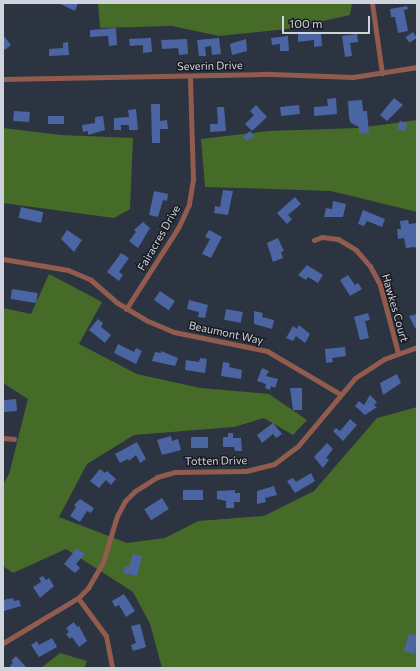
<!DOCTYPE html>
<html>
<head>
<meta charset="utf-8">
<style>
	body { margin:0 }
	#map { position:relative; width:420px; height:671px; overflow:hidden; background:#2c3341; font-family:Commissioner,sans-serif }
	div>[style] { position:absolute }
	.forest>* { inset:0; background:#466a28 }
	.building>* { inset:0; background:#4b65a3; transform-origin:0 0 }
	.minor>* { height:5px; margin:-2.5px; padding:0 2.5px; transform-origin:2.5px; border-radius:2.5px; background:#915c4d }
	span { translate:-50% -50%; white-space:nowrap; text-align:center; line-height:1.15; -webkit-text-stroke:3px #181b21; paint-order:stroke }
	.street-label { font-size:11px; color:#cfd3dc }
	.frame { position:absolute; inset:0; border:4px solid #cfd3dc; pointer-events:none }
	.scale { position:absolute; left:282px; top:16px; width:88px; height:18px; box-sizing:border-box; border:2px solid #cfd3dc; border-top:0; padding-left:5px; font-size:12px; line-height:14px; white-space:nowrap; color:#cfd3dc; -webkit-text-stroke:3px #181b21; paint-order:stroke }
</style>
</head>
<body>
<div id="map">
	<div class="forest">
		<i style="clip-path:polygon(98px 3px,352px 3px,350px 15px,287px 29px,219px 36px,172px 26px,100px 28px)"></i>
		<i style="clip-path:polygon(417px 120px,417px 212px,331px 191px,205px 187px,201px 139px,268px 131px,358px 128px)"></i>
		<i style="clip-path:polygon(3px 128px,61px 135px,133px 138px,130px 209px,114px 218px,3px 203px)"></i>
		<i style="clip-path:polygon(49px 274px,102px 302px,79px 344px,137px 374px,200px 388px,269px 394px,307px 420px,293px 435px,264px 418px,234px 427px,134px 435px,87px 464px,59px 517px,127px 543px,165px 538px,198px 521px,264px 516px,314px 491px,377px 418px,417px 407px,417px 668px,162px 668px,150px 624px,133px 592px,66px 549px,13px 573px,3px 566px,3px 485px,9px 474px,28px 399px,3px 383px,3px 308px,31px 314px)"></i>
		<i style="clip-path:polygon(60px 653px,87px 661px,84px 668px,41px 668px)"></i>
	</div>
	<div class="building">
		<i style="clip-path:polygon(58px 3px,78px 3px,75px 11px)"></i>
		<i style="clip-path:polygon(407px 6px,408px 9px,404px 10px,408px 31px,398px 33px,395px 17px,391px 17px,390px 9px)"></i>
		<i style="clip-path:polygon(116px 28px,117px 45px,109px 46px,108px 36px,90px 37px,90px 30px)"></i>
		<i style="left:413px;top:32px;width:7px;height:9px;rotate:56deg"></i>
		<i style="clip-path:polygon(321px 33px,322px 46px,314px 47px,314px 40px,298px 42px,298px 34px)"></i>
		<i style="clip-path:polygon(357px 34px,358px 42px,350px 43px,352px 56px,345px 57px,342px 36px)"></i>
		<i style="clip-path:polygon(3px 35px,11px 45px,5px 50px,3px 47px)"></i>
		<i style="clip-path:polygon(288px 36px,289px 51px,280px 51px,280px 44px,272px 45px,271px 38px)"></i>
		<i style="clip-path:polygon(151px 38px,152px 52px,143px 53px,143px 45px,130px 46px,129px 39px)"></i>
		<i style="clip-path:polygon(219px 38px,221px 54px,212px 55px,211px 46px,205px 47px,206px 56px,199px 56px,197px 40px)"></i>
		<i style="clip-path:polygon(187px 39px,188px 54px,179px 55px,178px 48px,162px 49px,161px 40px)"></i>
		<i style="clip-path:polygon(246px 39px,247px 51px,232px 55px,230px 44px)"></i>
		<i style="clip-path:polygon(68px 42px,69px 55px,49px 56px,49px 49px,63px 48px,63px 43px)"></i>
		<i style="clip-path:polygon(336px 98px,337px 114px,314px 116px,314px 107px,328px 106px,327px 99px)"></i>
		<i style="clip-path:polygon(394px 98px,403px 105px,387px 121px,380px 115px)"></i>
		<i style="clip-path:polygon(362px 100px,363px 111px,367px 111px,369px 134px,359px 133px,359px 127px,351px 123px,349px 118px,348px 101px)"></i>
		<i style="clip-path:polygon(151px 104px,160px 104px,160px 121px,167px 120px,168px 129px,160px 129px,160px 143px,152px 143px)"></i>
		<i style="clip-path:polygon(256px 105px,267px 117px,252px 131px,245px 124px,254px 115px,250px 111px)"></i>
		<i style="left:299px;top:105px;width:9px;height:19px;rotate:84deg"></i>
		<i style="clip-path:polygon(217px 107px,224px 107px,226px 131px,210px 132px,210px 124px,218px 124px)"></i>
		<i style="clip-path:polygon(136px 109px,138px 130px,129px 130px,129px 125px,121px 125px,121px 130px,114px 130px,114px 118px,129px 117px,128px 110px)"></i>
		<i style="left:14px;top:111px;width:16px;height:10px;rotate:4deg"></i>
		<i style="left:64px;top:116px;width:8px;height:16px;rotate:90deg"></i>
		<i style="clip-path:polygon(103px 116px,105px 130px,88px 135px,88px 131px,83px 132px,82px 125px,95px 123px,95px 117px)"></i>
		<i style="clip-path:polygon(400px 121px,407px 123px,405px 131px,397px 129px)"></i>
		<i style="left:250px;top:131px;width:6px;height:9px;rotate:51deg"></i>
		<i style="clip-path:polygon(223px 190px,233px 191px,228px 215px,214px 213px,215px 206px,220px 207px)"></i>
		<i style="clip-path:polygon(154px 191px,168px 194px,167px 201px,163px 200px,158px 217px,149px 215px)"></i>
		<i style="clip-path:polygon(295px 197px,301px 204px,288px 215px,292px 219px,287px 224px,277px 213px)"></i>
		<i style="clip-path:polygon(333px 201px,346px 204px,343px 217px,324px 217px,326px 208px,332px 209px)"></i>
		<i style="left:21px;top:207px;width:23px;height:11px;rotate:13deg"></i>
		<i style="clip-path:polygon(363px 210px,385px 219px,382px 227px,367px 221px,364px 226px,358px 224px)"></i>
		<i style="clip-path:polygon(408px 220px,409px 224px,417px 223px,417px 250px,415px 247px,406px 248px,404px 238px,398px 239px,397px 229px,401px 229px,400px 221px)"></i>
		<i style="clip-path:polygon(143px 222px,150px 228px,138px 248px,129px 241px,136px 232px,134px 230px)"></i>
		<i style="clip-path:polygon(67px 230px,82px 240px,74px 252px,61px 239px)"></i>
		<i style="clip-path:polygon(209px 230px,222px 237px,211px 258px,202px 254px,210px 239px,205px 237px)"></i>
		<i style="clip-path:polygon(278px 238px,284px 251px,281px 252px,283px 258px,273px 262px,267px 243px)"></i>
		<i style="clip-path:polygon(121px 253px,129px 258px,119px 272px,123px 275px,119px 281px,107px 272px)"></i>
		<i style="clip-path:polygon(307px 265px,323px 275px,318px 283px,308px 277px,306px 280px,298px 275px)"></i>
		<i style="clip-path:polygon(348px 275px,355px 285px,358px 283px,362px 289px,350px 296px,340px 280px)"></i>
		<i style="left:12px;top:289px;width:26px;height:10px;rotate:9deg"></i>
		<i style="left:160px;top:291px;width:18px;height:11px;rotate:34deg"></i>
		<i style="clip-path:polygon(189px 300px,208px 305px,205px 318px,198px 317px,199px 312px,187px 309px)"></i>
		<i style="left:226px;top:309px;width:17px;height:11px;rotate:10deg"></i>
		<i style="clip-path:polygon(254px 311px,263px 313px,262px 317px,274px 320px,272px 329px,254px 324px)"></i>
		<i style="clip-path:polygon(368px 313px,370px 320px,365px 321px,369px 338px,360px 340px,354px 317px)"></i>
		<i style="clip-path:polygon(417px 314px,417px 327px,415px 328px,409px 316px)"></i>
		<i style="clip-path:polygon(98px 319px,103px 323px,101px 327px,111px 335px,105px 343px,89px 330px)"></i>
		<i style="clip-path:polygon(299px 325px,310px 334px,305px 343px,296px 336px,293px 341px,286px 338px,293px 326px,297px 329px)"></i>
		<i style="clip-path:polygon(118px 344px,134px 352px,136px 348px,142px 351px,136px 364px,114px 353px)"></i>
		<i style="clip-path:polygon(345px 347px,346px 356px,332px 358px,333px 362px,326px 363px,325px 349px)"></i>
		<i style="clip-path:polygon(161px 351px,178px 358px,175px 366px,152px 361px,155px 352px,161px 353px)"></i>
		<i style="clip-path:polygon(200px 358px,207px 359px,205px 373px,185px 370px,186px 360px,199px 362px)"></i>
		<i style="clip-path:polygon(223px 362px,230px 363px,229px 367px,242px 370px,241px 379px,221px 376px)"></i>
		<i style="clip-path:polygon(262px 368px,269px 371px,266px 376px,278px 379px,275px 388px,271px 386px,270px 390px,265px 388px,266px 384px,257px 381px)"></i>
		<i style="clip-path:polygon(397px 374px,401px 383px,383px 395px,380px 383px)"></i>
		<i style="clip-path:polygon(290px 388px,302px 388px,302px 410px,293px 410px)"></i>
		<i style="clip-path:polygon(370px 395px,377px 402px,374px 405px,377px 407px,365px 415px,355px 406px,359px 401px,364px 405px)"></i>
		<i style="left:16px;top:399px;width:12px;height:13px;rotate:85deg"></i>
		<i style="clip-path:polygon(350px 419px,357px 425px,343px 441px,333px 431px,336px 428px,340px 431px)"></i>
		<i style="clip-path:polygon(273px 423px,282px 434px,276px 438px,273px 434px,262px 443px,257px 435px)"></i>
		<i style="clip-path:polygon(228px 433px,233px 433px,233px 438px,241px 438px,242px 451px,235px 451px,234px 447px,223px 447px,223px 437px,228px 437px)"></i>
		<i style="clip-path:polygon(171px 436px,172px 441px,178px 439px,181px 450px,162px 455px,157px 440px)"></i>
		<i style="left:191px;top:437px;width:17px;height:11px"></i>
		<i style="clip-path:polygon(137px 442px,146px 459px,140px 463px,136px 455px,129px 461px,128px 459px,120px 463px,115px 454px)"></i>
		<i style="clip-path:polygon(327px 443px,333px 449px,326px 458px,329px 460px,323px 468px,314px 457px)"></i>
		<i style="clip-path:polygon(100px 469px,105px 473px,107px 471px,116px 479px,111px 485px,106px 480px,99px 488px,90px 481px)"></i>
		<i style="clip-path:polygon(311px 473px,315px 481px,295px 493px,287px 481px,293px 478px,296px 482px)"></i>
		<i style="clip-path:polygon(274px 486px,277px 495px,265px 498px,266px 502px,257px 504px,257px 491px)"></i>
		<i style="left:183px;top:490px;width:20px;height:10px"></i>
		<i style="clip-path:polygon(235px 490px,235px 493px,240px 493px,240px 502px,234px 502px,234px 508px,226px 508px,226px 501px,217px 499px,217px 491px)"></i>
		<i style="left:162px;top:498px;width:13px;height:21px;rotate:58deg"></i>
		<i style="clip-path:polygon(80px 499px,94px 508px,91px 513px,87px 511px,80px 522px,70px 516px,76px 507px,74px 505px)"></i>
		<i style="clip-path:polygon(77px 548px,85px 554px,76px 564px,80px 568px,75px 573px,64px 564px)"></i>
		<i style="clip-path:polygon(133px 554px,142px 556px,137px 576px,123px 573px,125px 566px,129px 567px)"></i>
		<i style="clip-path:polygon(43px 576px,46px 580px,49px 578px,54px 586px,40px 598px,33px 587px,41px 582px,39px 578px)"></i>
		<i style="clip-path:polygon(124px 594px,135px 611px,126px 617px,119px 605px,115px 607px,112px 601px)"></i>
		<i style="clip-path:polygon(13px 598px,14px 601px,19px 600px,21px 606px,4px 611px,3px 600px)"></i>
		<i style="clip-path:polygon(74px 622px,77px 627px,79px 626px,87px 641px,79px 647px,72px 637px,70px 639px,66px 634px,69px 632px,66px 628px)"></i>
		<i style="clip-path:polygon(140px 624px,146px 647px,133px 651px,131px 645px,136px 643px,131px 626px)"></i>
		<i style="clip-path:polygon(409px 634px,417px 636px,415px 654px,404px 651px)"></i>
		<i style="clip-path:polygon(52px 638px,57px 647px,39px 657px,31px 645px,37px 641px,39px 645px)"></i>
		<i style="clip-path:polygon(16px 656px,26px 667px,24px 668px,9px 668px,13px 662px,11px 661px)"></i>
	</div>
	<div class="minor">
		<i style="left:372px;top:3px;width:71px;rotate:81.9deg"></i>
		<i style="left:3px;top:79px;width:269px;rotate:-1.1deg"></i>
		<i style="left:272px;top:74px;width:81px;rotate:2.1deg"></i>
		<i style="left:353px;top:77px;width:65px;rotate:-8.9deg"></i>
		<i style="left:314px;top:240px;width:9px;rotate:-21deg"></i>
		<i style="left:322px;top:237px;width:16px;rotate:7deg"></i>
		<i style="left:338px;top:239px;width:21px;rotate:31deg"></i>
		<i style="left:356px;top:250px;width:21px;rotate:49deg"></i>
		<i style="left:370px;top:266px;width:21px;rotate:62deg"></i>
		<i style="left:380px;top:285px;width:70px;rotate:75.2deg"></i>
		<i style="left:3px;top:259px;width:66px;rotate:9.6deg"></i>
		<i style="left:68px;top:270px;width:25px;rotate:23deg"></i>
		<i style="left:91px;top:280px;width:33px;rotate:41deg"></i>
		<i style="left:116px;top:302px;width:37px;rotate:31deg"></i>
		<i style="left:148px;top:321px;width:28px;rotate:23deg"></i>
		<i style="left:174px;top:332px;width:95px;rotate:11.5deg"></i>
		<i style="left:267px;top:351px;width:85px;rotate:30.5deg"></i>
		<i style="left:126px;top:309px;width:96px;rotate:-57.3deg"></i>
		<i style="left:178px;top:228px;width:26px;rotate:-65deg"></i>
		<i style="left:189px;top:204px;width:24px;rotate:-81deg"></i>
		<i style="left:193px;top:180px;width:104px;rotate:-91.7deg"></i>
		<i style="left:3px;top:438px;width:11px;rotate:5deg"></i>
		<i style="left:78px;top:598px;width:47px;rotate:53.6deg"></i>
		<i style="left:106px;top:636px;width:33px;rotate:79deg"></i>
		<i style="left:3px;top:643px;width:87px;rotate:-31deg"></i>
		<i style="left:78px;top:598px;width:14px;rotate:-45deg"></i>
		<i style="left:88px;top:588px;width:30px;rotate:-60deg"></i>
		<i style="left:103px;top:562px;width:48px;rotate:-73.1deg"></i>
		<i style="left:117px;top:516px;width:17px;rotate:-62deg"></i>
		<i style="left:125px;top:501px;width:14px;rotate:-45deg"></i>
		<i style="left:135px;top:491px;width:26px;rotate:-32deg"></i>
		<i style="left:157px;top:477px;width:18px;rotate:-16deg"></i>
		<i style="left:174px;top:472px;width:72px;rotate:-0.8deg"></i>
		<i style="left:246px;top:471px;width:29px;rotate:-14deg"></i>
		<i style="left:274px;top:464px;width:30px;rotate:-37deg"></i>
		<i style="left:298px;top:446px;width:89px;rotate:-50deg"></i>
		<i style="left:355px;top:378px;width:35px;rotate:-33deg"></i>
		<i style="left:384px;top:359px;width:35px;rotate:-20deg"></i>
	</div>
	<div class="street-label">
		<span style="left:210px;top:66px;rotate:-1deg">Severin Drive</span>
		<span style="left:159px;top:238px;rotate:-60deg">Fairacres Drive</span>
		<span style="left:395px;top:308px;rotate:74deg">Hawkes Court</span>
		<span style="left:226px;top:333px;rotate:12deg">Beaumont Way</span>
		<span style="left:216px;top:461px;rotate:-1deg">Totten Drive</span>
	</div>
	<div class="frame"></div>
	<div class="scale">100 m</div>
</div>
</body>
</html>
